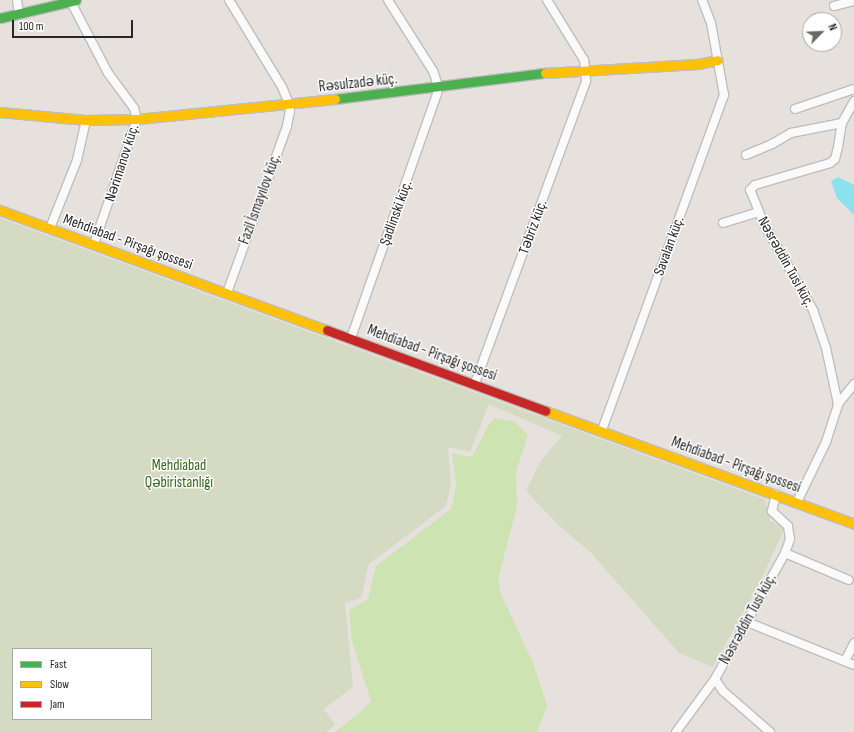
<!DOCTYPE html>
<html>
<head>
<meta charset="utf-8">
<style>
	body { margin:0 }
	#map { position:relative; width:854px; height:732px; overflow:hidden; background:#e6e1dc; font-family:"Sofia Sans Condensed",sans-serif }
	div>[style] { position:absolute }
	.green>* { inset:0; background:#cee3b2 }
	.cemetery>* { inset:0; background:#d5dbc3 }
	.water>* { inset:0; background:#8be2ec }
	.roads { filter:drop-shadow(1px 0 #bfbebe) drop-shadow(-1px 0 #bfbebe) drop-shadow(0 1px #bfbebe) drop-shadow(0 -1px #bfbebe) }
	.street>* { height:8px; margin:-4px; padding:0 4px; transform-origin:4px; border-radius:4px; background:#fbfafa }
	.fast>* { height:9px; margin:-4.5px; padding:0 4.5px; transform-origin:4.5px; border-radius:4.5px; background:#4caf50 }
	.slow>* { height:9px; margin:-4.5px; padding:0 4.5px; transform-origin:4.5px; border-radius:4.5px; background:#ffc107 }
	.jam>* { height:9px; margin:-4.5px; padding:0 4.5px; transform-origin:4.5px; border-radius:4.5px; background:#c62828 }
	span { translate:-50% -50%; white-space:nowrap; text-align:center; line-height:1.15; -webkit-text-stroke:3px #fff; paint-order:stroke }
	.street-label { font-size:15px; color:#272727 }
	.park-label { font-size:15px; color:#326616 }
	.legend { position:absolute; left:12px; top:648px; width:140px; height:72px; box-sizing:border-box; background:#fff; border:1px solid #a9a9a9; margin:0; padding:5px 7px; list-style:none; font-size:12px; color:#272727 }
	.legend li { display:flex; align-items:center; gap:8px; height:20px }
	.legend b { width:20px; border:1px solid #a9a9a9 }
	.north { position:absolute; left:802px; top:12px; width:40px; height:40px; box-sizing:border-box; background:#fff; border:1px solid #a9a9a9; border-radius:50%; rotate:66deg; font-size:11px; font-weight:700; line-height:16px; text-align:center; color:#272727 }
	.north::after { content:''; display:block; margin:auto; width:14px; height:18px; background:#6a6866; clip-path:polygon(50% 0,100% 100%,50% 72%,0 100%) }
	.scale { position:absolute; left:12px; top:20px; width:121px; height:18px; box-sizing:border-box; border:2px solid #272727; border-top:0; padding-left:5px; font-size:12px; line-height:14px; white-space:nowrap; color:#272727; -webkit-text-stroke:3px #fff; paint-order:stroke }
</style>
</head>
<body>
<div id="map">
	<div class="green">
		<i style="clip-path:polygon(495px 418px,515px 422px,528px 435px,516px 472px,517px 506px,498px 579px,500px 592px,534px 665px,547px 706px,537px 732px,335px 732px,364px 709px,371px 701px,352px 641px,349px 610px,368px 599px,376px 566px,451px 509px,456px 486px,452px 453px,472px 457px,489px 424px)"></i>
	</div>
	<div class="cemetery">
		<i style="clip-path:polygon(evenodd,0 218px,764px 499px,771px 516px,770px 521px,785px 528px,759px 584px,713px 667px,679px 653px,591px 553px,558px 525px,526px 491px,541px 460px,562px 436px,489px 404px,470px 452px,448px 447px,451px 484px,446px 506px,369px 564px,361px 598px,345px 603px,353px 687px,324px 709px,335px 725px,326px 732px,0 732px,0 218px,13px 649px,151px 649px,151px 719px,13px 719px,13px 649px)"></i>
	</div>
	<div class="water">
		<i style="clip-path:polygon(838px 177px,854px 185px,854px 215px,837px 198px,831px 181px)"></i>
	</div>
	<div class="roads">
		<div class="street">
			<i style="left:17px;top:0;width:14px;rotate:82deg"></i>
			<i style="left:71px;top:2px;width:80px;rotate:62.5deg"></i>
			<i style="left:108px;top:73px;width:44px;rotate:53.4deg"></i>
			<i style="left:134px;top:108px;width:11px;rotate:75deg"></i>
			<i style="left:137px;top:119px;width:132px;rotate:109deg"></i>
			<i style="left:834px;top:6px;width:21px;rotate:-14deg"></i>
			<i style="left:795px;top:109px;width:62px;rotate:-18.7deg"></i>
			<i style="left:746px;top:155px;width:28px;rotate:-23deg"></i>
			<i style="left:772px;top:144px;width:22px;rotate:-30deg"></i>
			<i style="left:791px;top:133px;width:52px;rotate:-11.1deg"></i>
			<i style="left:723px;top:223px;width:37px;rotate:-17deg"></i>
			<i style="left:50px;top:228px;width:73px;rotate:-68.3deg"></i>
			<i style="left:77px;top:160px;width:41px;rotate:-77.3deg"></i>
			<i style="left:227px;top:293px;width:177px;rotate:-70.2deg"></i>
			<i style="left:287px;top:126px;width:15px;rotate:-79deg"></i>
			<i style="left:290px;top:111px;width:7px;rotate:-98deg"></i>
			<i style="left:289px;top:104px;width:18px;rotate:-112deg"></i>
			<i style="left:282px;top:87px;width:102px;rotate:-121.3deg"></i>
			<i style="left:351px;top:338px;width:259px;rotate:-70.6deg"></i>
			<i style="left:437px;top:94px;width:8px;rotate:-83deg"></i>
			<i style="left:438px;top:86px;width:16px;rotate:-108deg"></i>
			<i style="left:433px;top:71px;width:84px;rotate:-122.4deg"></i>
			<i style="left:475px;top:383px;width:322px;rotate:-69.8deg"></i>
			<i style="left:586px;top:81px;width:21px;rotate:-95deg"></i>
			<i style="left:584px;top:60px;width:70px;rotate:-121.7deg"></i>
			<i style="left:838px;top:404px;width:26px;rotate:-51deg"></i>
			<i style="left:602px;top:430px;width:357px;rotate:-70deg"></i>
			<i style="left:724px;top:95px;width:73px;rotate:-100.2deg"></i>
			<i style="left:711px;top:23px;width:25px;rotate:-111deg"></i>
			<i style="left:797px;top:502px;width:67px;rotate:-64.2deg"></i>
			<i style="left:826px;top:442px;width:40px;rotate:-72deg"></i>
			<i style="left:838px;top:404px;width:57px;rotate:-102.1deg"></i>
			<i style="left:826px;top:348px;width:40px;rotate:-108.9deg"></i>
			<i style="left:813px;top:310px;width:99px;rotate:-119.7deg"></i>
			<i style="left:764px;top:224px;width:37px;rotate:-112deg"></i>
			<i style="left:750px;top:190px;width:7px;rotate:-45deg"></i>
			<i style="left:755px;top:185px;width:78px;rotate:-16.3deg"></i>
			<i style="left:830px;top:163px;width:6px;rotate:-39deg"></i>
			<i style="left:835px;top:159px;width:12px;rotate:-76deg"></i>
			<i style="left:838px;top:147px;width:24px;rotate:-81deg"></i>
			<i style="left:842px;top:123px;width:25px;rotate:-61deg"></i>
			<i style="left:785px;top:553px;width:69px;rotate:22.9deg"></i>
			<i style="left:747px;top:622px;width:115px;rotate:21.9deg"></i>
			<i style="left:845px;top:661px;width:20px;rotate:-63deg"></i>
			<i style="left:676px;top:732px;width:66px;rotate:-53.7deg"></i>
			<i style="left:770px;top:732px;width:62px;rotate:-138.9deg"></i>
			<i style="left:723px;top:691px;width:14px;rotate:-124deg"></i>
			<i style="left:715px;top:679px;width:144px;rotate:-60.9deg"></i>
			<i style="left:785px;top:553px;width:15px;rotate:-70deg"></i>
			<i style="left:790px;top:539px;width:13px;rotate:-99deg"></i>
			<i style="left:788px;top:526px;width:22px;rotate:-137deg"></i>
			<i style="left:772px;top:511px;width:17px;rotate:-77deg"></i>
		</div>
		<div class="fast">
			<i style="left:0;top:18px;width:78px;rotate:-13.3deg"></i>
			<i style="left:335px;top:99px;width:212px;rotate:-7.1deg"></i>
		</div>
		<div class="slow">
			<i style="left:545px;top:73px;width:153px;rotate:-3.4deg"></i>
			<i style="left:698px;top:64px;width:20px;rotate:-11deg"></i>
			<i style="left:0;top:112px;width:86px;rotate:5.3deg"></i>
			<i style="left:86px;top:120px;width:51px;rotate:-1.1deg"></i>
			<i style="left:137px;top:119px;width:199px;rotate:-5.8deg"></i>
			<i style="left:0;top:210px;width:348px;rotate:20.2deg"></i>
			<i style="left:546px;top:411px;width:328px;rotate:20.1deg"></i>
		</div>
		<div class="jam">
			<i style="left:327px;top:330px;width:233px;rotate:20.3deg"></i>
		</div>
	</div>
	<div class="street-label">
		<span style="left:358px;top:83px;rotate:-6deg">Rəsulzadə küç.</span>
		<span style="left:122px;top:163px;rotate:-72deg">Nərimanov küç.</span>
		<span style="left:260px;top:199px;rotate:-70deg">Fazil İsmayılov küç.</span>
		<span style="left:396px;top:213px;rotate:-70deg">Şadlinski küç.</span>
		<span style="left:533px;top:227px;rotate:-70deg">Təbriz küç.</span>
		<span style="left:128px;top:242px;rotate:20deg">Mehdiabad - Pirşağı şossesi</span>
		<span style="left:669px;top:246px;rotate:-70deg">Savalan küç.</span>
		<span style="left:786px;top:262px;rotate:61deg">Nəsrəddin Tusi küç.</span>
		<span style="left:432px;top:353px;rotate:20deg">Mehdiabad - Pirşağı şossesi</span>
		<span style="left:736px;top:465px;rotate:20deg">Mehdiabad - Pirşağı şossesi</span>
		<span style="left:748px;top:619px;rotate:-61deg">Nəsrəddin Tusi küç.</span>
	</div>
	<div class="park-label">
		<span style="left:179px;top:474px">Mehdiabad<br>Qəbiristanlığı</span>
	</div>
	<ul class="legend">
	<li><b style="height:5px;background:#4caf50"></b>Fast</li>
	<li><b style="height:5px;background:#ffc107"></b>Slow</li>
	<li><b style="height:5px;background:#c62828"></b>Jam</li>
	</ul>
	<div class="north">N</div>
	<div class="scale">100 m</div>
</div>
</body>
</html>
